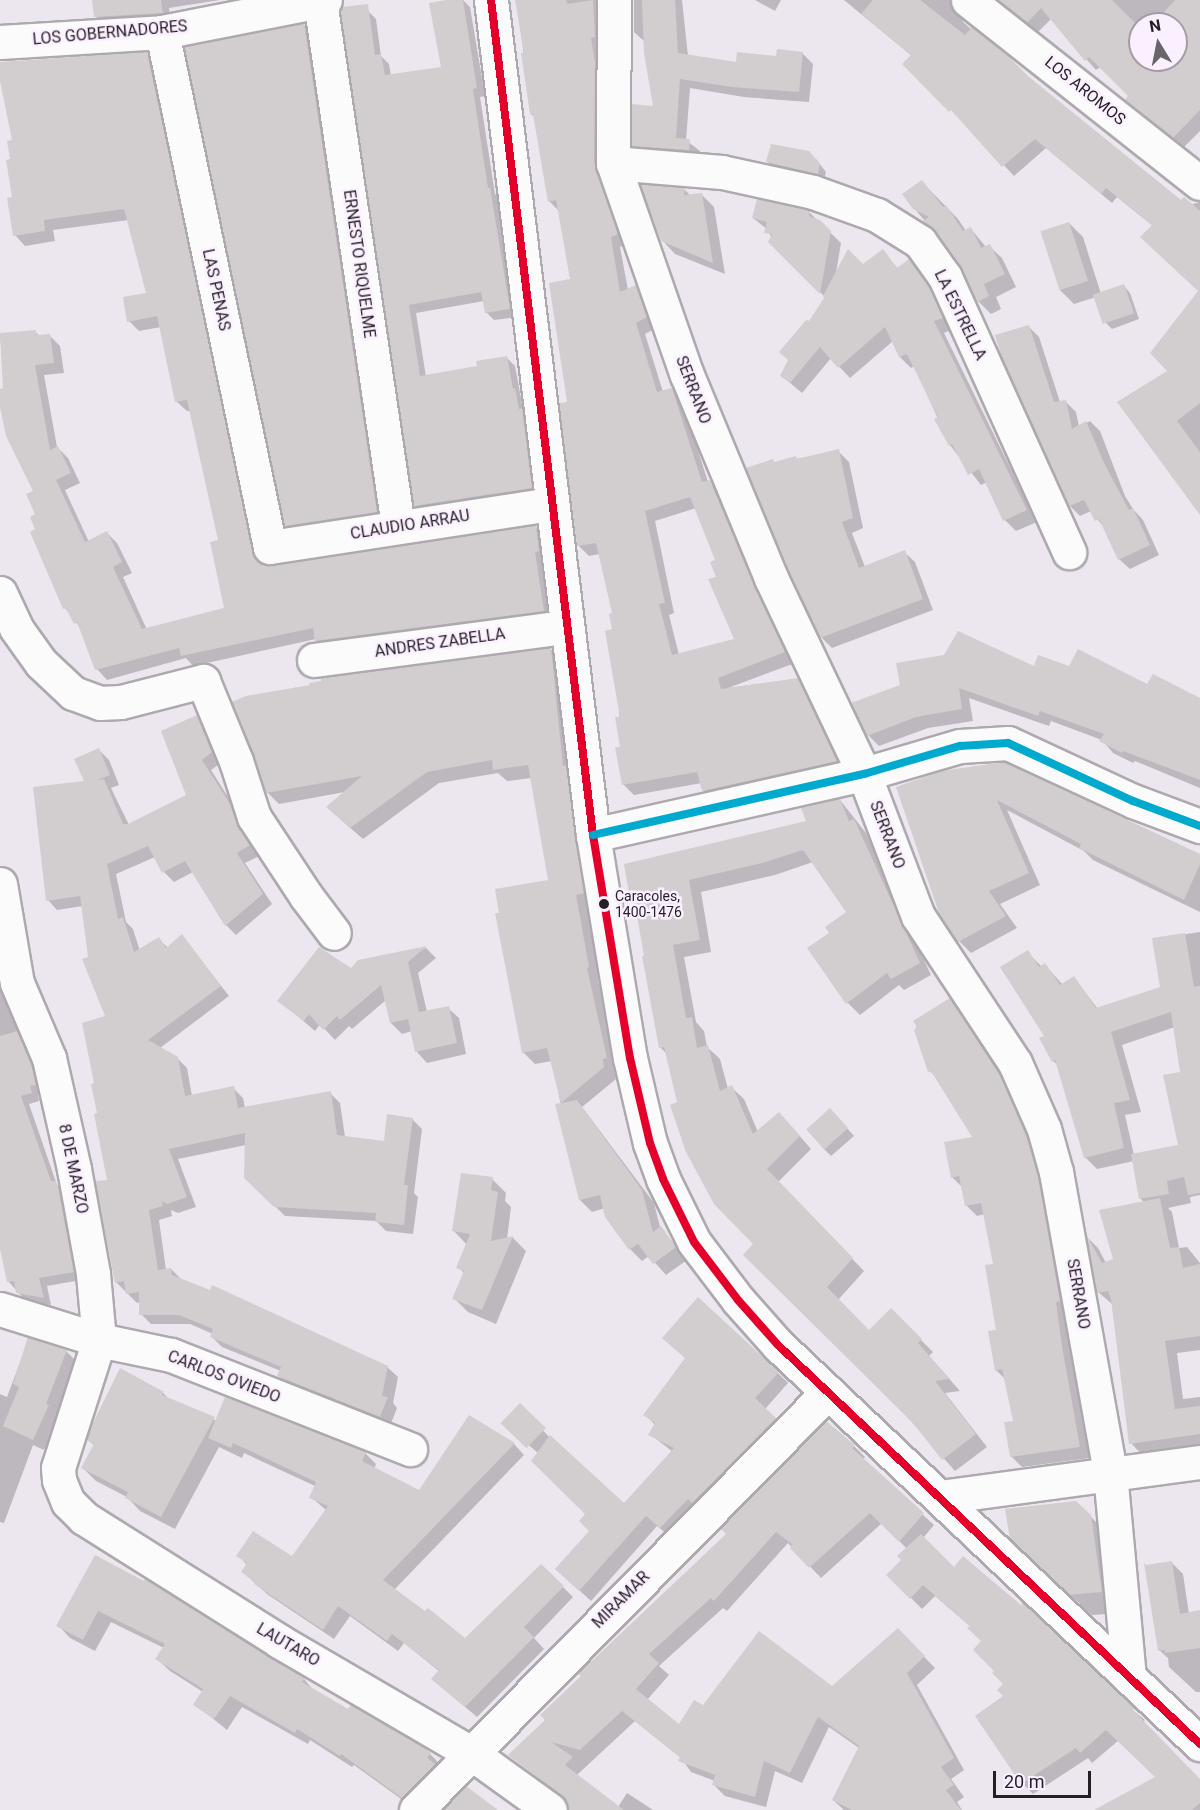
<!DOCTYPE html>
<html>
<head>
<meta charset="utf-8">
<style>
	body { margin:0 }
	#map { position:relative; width:1200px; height:1810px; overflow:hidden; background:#ece6ee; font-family:Roboto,sans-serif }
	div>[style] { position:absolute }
	.shadow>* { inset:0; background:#0003 }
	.building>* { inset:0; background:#d2cdce; transform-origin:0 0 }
	.roads { filter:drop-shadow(2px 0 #aea9af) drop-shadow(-2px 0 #aea9af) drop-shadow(0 2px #aea9af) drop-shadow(0 -2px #aea9af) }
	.minor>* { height:33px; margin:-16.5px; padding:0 16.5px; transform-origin:16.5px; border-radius:16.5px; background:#fcfbfc }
	.bus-1>* { height:8px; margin:-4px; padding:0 4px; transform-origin:4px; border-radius:4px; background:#e4002b }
	.bus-2>* { height:8px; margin:-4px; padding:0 4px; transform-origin:4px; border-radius:4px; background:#00a9ce }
	.dots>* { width:16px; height:16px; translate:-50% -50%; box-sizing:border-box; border:3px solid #fbf0ff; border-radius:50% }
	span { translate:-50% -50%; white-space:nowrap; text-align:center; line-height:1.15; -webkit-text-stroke:5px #fbf0ff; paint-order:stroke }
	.bus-label { font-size:14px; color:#231f24 }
	.left { translate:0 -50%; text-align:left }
	.street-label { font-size:16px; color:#231f24 }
	.north { position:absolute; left:1128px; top:12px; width:60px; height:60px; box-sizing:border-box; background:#fbf0ff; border:2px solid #a59ca7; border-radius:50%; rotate:350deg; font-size:16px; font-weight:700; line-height:24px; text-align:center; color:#231f24 }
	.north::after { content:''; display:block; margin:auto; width:21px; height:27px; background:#69656b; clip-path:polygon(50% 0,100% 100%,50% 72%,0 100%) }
	.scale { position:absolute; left:993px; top:1771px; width:98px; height:27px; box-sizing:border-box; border:3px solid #231f24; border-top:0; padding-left:8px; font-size:18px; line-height:21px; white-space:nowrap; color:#231f24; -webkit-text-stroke:4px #fbf0ff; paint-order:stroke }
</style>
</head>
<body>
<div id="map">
	<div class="shadow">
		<i style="clip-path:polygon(94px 0,220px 0,169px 8px,171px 21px,104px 25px,96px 17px)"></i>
		<i style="clip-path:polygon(455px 0,463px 0,470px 7px,485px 96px,480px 97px,495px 194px,498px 197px,517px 317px,494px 320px,486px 312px,484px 301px,416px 313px,426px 377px,479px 367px,507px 358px,515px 366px,539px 496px,424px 513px,415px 505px,368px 11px,376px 19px,381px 56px,389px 64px,391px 76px,442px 68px)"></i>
		<i style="clip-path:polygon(evenodd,517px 0,609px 0,627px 245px,620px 247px,628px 290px,635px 287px,646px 297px,656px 328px,645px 334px,663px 392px,672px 389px,682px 400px,708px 482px,720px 492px,795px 663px,728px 688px,797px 679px,808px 690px,846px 771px,714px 801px,704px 790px,702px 783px,634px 795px,623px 784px,614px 614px,600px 554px,589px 556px,578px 545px,569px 403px,571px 281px,559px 211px,549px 201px,536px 118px,531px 114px,517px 0,696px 508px,717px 561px,718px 578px,736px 640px,679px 655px,669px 615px,674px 613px,655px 521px,696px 508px)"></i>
		<i style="clip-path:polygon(634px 0,682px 0,688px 56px,737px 63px,802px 53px,813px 64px,809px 102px,744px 97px,690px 88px,686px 140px,700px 151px,699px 160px,644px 156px,633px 145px,655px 107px,645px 42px,634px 32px)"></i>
		<i style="clip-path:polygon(755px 0,781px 0,775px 11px)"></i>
		<i style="clip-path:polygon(844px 0,963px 0,960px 8px,963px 22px,1012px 64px,1181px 202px,1190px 205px,1200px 202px,1200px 511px,1124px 409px,1169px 371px,1199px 291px,1153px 226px,1117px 197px,1112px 203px,1046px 148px,1014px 176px,962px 120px,904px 64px,912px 56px)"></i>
		<i style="clip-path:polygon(evenodd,998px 0,1200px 0,1200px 131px,1184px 147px,1137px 110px,1127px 100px,1130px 96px,1101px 67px,1096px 70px,1051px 19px,1038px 32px,998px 0,1140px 24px,1176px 24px,1176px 60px,1140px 60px,1140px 24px)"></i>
		<i style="clip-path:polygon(304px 25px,313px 34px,385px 520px,295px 534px,286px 525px)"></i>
		<i style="clip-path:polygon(146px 53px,157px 64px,263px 566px,273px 567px,536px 527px,546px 537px,554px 621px,327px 651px,316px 639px,193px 666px,186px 658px,107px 680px,97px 669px,82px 630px,65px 608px,38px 530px,35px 491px,0 400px,0 391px,5px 390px,0 334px,35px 332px,40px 336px,50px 336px,60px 346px,64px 373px,44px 375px,57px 447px,68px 458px,80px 483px,65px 490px,89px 542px,107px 533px,117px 543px,132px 573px,123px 577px,147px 630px,226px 609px,220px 541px,191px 411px,187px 411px,176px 401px,161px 327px,139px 331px,129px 321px,148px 294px,129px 220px,53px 230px,55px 241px,25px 246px,15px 235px,12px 160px,14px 141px,0 64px)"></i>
		<i style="clip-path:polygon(816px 159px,826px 172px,824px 180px,774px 169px,768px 162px)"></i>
		<i style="clip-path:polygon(922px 182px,958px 219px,966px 231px,971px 229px,986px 247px,989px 246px,1002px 258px,1016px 287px,996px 297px,1001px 309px,991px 314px,978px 301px,962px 265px,914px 208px)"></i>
		<i style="clip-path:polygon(684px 189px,691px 196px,701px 194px,714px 207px,725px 274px,675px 254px,662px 240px)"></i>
		<i style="clip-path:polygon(809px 212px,841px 243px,836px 273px,863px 266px,883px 251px,898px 269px,909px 261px,920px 272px,939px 299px,953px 329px,944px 333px,1037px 522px,1016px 531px,1005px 520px,987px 482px,981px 485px,950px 445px,914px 366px,911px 368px,900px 357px,893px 341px,850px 378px,831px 358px,802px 393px,782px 376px,826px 298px,770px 242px,772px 238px,767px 229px,753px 218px)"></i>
		<i style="clip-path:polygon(1069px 223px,1083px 237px,1101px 294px,1124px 286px,1130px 293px,1139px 319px,1112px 329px,1105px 322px,1096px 297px,1074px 304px,1060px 290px)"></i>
		<i style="clip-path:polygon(1029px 327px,1039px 337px,1060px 402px,1065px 401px,1076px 412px,1079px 427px,1090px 421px,1100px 431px,1125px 496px,1133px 509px,1143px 520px,1159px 555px,1130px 569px,1119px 559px,1106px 530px,1091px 511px,1080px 516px,1070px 506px,1004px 358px)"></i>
		<i style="clip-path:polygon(838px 451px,849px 462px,863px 528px,852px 533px,865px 567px,904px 552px,915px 562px,933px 610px,832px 648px,822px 638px,790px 570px,775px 463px)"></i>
		<i style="clip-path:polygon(551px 649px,563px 662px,595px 905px,588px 906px,601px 979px,598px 980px,618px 1070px,614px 1071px,616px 1079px,582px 1107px,654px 1203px,660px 1227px,685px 1257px,687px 1260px,666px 1275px,649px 1256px,642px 1261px,630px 1249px,605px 1208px,592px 1212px,580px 1200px,552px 1061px,535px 1064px,523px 1052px,501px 914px,550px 881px,531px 778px,507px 781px,498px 773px,439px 783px,363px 839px,340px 819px,345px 792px,279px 804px,267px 792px)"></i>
		<i style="clip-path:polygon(1035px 668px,1069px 668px,1200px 702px,1200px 788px,1135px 761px,1133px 763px,1113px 753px,1102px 740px,1051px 721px,1049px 726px,969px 698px,973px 721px,928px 728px,879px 746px,868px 735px,853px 704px)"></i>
		<i style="clip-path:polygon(196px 716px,206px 726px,221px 763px,211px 770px,240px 816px,248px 839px,259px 856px,245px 863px,272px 904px,236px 935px,226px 925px,193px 872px,174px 882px,164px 872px,155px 857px,116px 874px,126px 922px,133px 929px,140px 951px,159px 939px,168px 948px,182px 936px,229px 996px,160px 1048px,177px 1058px,187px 1068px,192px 1096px,233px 1088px,243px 1098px,245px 1108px,330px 1093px,340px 1103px,345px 1137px,385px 1143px,412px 1119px,422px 1129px,414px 1193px,418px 1197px,413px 1234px,386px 1231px,376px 1221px,285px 1216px,246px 1177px,246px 1145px,178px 1159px,196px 1207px,178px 1213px,171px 1210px,172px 1216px,159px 1220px,166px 1270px,171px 1269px,181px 1279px,387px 1367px,398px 1377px,393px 1403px,397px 1408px,390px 1426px,289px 1386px,279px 1376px,281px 1371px,222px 1347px,212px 1337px,213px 1334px,190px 1324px,151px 1324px,141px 1314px,141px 1302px,137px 1303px,116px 1282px,109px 1181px,96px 1084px,107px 1017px,89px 957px,83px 906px,57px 910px,48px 900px,99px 750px,109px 760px,119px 785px,111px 788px,129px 825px,188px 796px)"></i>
		<i style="clip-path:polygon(942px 772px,1200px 856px,1200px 912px,1093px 860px,1084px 851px,1007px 810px,1040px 885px,1000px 904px,1017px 928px,971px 953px,959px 941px)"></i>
		<i style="clip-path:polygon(840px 800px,866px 833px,931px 975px,904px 990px,899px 985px,860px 1015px,848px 1003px,809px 949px,831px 933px,848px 913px,813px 862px,775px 875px,701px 892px,711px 952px,684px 957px,696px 1022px,704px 1031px,707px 1047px,720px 1059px,728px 1089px,731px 1087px,744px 1099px,758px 1132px,791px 1126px,811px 1149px,778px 1182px,864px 1271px,838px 1300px,869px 1332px,891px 1310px,933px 1352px,929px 1356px,960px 1391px,945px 1393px,987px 1447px,955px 1471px,755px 1244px,679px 1103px,667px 1054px,661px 1048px,636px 899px,630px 893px,808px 822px)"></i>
		<i style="clip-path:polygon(evenodd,1200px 932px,1200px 1195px,1190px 1197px,1191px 1203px,1168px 1208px,1172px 1212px,1179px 1248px,1187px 1247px,1200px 1263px,1200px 1350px,1177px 1353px,1183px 1399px,1200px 1397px,1200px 1449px,1143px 1456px,1131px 1443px,1112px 1304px,1098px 1292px,1089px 1239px,1098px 1248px,1106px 1263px,1115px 1260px,1145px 1203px,1141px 1199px,1134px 1161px,1097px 1169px,1085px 1157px,1059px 1066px,1053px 1061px,1046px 1036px,1027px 952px,1042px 967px,1045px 965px,1063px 985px,1074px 978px,1098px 1009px,1162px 988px,1154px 939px,1200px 932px,1175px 1027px,1182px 1073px,1180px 1147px,1134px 1155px,1125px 1115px,1141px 1112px,1122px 1045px,1175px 1027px)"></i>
		<i style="clip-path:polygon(426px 948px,436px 958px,418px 973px,427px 1012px,448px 1008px,459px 1018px,466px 1054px,427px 1063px,417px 1052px,412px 1031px,402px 1034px,391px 1023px,386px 1000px,352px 1029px,349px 1026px,335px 1040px,320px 1024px,315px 1031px,279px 1000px,351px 970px,359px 962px)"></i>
		<i style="clip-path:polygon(0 971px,39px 1074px,43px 1093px,38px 1095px,39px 1101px,29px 1104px,57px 1185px,63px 1191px,81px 1280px,47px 1286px,51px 1305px,26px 1301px,8px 1281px,0 1182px)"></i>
		<i style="clip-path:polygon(950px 1000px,960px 1011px,1011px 1089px,1036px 1147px,1090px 1458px,1022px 1467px,1011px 1456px,1015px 1422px,1006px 1380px,996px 1370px,998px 1331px,995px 1265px,985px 1214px,977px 1216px,966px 1205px,963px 1188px,952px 1177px,975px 1138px,939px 1080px,930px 1071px,915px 1022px)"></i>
		<i style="clip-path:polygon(836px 1116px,854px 1136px,831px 1156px,824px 1149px)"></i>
		<i style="clip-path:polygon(492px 1179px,506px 1193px,505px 1201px,511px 1207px,507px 1239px,512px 1237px,526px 1251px,496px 1324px,468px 1312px,454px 1298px,464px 1273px,458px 1267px,467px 1245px,454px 1231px)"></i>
		<i style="clip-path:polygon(29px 1339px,66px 1351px,77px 1362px,57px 1415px,59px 1417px,44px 1450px,33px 1445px,4px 1523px,0 1522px,0 1394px,7px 1397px)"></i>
		<i style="clip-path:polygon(778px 1373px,788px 1383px,765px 1409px,786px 1429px,672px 1538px,657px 1526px,591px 1601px,568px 1580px,591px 1532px,587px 1514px,538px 1453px,510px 1429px,520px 1405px,550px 1438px,624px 1505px,673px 1452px,650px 1434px,655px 1425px,645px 1414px)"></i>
		<i style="clip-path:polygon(163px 1393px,169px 1399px,217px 1421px,365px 1453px,376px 1464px,374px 1469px,419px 1492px,514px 1444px,524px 1455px,394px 1590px,465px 1640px,563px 1587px,573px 1597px,534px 1638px,544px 1649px,477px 1717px,444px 1689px,439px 1671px,404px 1643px,398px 1651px,350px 1616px,334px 1639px,267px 1594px,243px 1572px,247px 1565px,238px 1555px,292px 1558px,326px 1510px,311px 1497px,315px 1486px,244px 1453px,242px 1458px,219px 1447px,175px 1529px,140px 1511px,127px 1497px,96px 1481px,83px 1468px,95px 1446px,88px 1440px)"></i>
		<i style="clip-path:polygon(854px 1446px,865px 1457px,863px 1460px,934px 1525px,923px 1538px,954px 1569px,1145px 1720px,1143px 1722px,1200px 1781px,1200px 1810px,1154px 1810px,1157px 1778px,1119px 1740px,1092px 1763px,1088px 1758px,1033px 1794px,1022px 1783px,1005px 1684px,983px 1642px,971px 1627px,935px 1596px,922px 1609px,888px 1575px,903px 1560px,907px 1549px,882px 1523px,821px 1578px,788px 1543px,727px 1611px,723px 1608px,659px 1666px,669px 1675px,647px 1700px,680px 1726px,704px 1708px,832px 1688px,898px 1630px,935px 1668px,917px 1685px,964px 1770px,951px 1779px,964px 1797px,957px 1802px,962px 1810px,844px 1810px,833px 1800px,859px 1748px,829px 1727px,802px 1783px,775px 1771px,766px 1807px,725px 1796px,714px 1785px,715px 1781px,691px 1772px,681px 1758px,635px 1721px,577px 1775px,618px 1807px,627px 1793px,653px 1810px,569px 1810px,570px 1803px,510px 1755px)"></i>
		<i style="clip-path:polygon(1090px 1516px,1112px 1538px,1123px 1613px,1092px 1615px,1033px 1560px)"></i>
		<i style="clip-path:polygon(96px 1557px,304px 1679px,315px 1692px,430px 1754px,442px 1766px,415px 1809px,354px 1765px,352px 1767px,310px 1740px,308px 1744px,242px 1707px,227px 1730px,195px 1704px,203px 1692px,170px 1671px,157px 1659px,164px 1648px,111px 1622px,95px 1651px,70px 1638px,58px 1625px)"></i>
		<i style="clip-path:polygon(1172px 1563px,1183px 1574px,1189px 1614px,1200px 1612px,1200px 1692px,1196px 1692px,1169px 1667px,1168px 1658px,1159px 1650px)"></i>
	</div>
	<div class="building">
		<i style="clip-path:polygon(92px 0,161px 0,163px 13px,94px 17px)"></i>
		<i style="clip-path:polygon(446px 0,463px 0,477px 88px,473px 89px,488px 188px,490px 187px,510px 309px,485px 313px,481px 292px,409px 305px,420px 376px,477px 366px,476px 361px,507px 356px,513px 389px,515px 388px,519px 409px,522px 408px,532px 488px,414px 506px,340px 10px,342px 7px,368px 4px,375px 55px,381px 54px,385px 75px,441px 67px,429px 3px)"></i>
		<i style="clip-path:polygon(evenodd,515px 0,566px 0,567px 4px,593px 0,595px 37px,591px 38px,595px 62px,594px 163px,618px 234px,611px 237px,620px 292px,636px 285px,647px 317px,636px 323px,657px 392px,672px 388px,702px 482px,710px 480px,754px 585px,785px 652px,718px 678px,721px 689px,798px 678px,837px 761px,702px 791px,697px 772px,622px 785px,615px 747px,620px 747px,615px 717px,620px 717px,605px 631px,612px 629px,609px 614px,612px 613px,596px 543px,577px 546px,559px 403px,567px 402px,549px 283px,570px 279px,556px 200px,548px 202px,533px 114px,530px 114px,521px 53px,524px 53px,515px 0,690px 497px,715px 560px,710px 562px,716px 577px,708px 579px,734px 639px,672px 655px,659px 604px,665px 603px,645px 511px,690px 497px)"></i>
		<i style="clip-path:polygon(642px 0,675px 0,678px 53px,736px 62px,737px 52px,776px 56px,777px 49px,803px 52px,799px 92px,732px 87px,680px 79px,676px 138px,690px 139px,689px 150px,632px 146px,632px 104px,653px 106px,644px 53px)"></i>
		<i style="clip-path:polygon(873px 0,920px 0,965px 35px,972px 27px,1003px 51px,1029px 77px,1181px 200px,1184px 197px,1200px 211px,1200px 403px,1177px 421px,1200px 452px,1200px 515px,1117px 402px,1167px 371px,1150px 353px,1198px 291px,1140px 237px,1152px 225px,1106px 188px,1101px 194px,1035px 139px,1002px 167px,951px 110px,949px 112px,902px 64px,911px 55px,861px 14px)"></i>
		<i style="clip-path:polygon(998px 0,1112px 0,1140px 28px,1140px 60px,1176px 60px,1176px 24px,1153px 24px,1175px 0,1200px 0,1200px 110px,1173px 138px,1125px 100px,1128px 96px,1089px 57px,1085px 61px,1041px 8px,1027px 23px)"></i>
		<i style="clip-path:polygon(304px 23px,377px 512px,285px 526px,184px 47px)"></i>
		<i style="clip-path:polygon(147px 52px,255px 559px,263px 564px,273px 566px,536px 525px,539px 551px,535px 552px,544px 611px,315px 641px,313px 628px,181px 656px,179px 648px,95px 670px,77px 622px,74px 624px,66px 608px,63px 609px,30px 532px,35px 529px,30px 517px,35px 514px,26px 494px,33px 491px,6px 436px,0 407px,0 389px,3px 388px,0 333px,36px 330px,36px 335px,50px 334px,54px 363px,35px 365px,50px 450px,58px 446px,71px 473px,56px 480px,85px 542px,107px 531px,122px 562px,113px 567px,142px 629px,224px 608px,210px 542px,218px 540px,187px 400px,175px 402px,157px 316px,127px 322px,123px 297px,146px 293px,124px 209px,44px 220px,45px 231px,13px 236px,7px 198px,12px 197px,6px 160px,10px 159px,7px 141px,12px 140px,0 81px,0 62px)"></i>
		<i style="clip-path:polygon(771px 144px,809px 151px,820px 164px,818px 174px,766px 162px)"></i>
		<i style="clip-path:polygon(922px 180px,943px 207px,946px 205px,963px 231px,971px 227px,981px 248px,990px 244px,1005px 274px,984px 284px,989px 296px,977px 302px,960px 266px,935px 231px,923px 221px,929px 217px,913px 209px,902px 194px)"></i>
		<i style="clip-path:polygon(640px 184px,685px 188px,684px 195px,702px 193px,713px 263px,661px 241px)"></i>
		<i style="clip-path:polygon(757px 199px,810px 211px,809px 216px,820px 220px,831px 231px,820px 294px,768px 242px,772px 234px,764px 233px,767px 222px,752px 218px)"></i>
		<i style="left:1069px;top:222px;width:62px;height:30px;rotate:72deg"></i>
		<i style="clip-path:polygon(848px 249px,863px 264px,883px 249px,897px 268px,909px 259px,929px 286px,943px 318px,934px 321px,1027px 510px,1003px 521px,979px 469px,968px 475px,952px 444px,949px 446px,934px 419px,938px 417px,907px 354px,899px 357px,885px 327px,838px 368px,820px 347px,790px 383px,780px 376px,788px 360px,779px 352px,806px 320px,809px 321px,824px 298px,823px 296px)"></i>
		<i style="left:1124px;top:284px;width:31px;height:33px;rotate:71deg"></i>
		<i style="clip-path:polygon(1029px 325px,1054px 402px,1066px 400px,1072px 429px,1086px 421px,1104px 463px,1129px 510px,1133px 508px,1150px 545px,1118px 560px,1099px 519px,1095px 521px,1084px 500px,1069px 506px,1002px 358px,995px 335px)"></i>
		<i style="clip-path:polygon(839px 449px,853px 518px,842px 522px,859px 568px,905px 550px,923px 599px,820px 638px,788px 570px,746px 468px,773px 459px,774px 462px,796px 456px,797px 459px)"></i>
		<i style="clip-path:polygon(958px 631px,1034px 666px,1038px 655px,1069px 666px,1078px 649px,1147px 684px,1153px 674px,1200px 698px,1200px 780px,1123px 751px,1122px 753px,1099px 741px,1104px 734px,1040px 711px,1038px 716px,959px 688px,962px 709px,916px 717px,867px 736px,851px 703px,900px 685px,896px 663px,944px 655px)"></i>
		<i style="clip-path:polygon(551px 648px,563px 766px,566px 766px,584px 893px,576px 895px,589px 967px,587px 968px,607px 1058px,603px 1059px,604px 1067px,561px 1103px,577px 1100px,642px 1190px,653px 1232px,661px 1226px,673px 1243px,676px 1247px,653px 1264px,638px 1244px,629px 1250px,605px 1217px,600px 1195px,579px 1200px,555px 1104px,561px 1103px,547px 1048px,522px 1053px,495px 913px,499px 913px,495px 889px,548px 880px,528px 765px,493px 770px,492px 760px,427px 772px,350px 828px,326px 807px,362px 776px,266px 793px,232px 702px,246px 696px,310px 685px,309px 683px,321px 681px,321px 678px)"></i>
		<i style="clip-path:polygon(197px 715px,212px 752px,202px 760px,230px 804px,238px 827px,250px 845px,237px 853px,263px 894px,225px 926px,185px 861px,162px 873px,148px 846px,107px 864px,118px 919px,123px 917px,134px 952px,159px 937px,166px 948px,182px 934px,221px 986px,148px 1040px,178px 1057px,185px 1096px,234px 1086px,238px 1108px,331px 1091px,337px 1135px,384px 1141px,387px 1114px,413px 1118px,404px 1185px,408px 1185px,404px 1225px,375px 1222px,376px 1213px,274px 1207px,244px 1178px,245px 1133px,169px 1149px,187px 1197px,167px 1204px,162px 1201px,163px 1206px,149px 1210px,158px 1270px,171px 1268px,172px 1275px,210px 1290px,212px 1285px,388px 1366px,382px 1396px,388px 1397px,380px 1417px,277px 1376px,281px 1367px,210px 1337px,213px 1329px,179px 1315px,139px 1315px,139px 1292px,126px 1294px,124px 1281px,115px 1283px,95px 1181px,107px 1180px,94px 1114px,97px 1113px,91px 1084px,94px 1083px,82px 1023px,105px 1016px,82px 959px,88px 957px,80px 896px,46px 901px,33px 787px,84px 781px,74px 759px,99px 748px,110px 775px,97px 780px,104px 779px,123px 824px,128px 824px,186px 795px,161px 731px)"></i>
		<i style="clip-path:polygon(1004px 762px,1200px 854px,1200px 864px,1184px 900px,1079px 848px,1081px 844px,997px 800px,1029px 873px,989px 891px,1006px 916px,958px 942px,939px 913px,896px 787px,942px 771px)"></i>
		<i style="clip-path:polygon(840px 799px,849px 821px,854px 819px,920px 963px,891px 979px,887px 973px,846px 1004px,807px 948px,829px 933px,825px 927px,846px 912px,803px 850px,762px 863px,689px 880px,700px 940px,673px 945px,686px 1018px,692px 1017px,697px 1048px,708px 1045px,720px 1091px,732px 1085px,753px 1134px,779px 1112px,800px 1136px,767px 1169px,853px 1258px,827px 1287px,869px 1330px,891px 1308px,922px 1339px,918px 1343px,950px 1379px,935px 1381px,976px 1434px,942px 1460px,914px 1424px,743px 1255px,753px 1244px,714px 1204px,686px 1152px,670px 1105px,677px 1102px,664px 1047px,659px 1048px,642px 956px,644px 956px,633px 893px,629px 894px,624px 864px,806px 821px,801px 808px)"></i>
		<i style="clip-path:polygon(1185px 933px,1194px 987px,1200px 986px,1200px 1193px,1188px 1195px,1184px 1177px,1167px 1181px,1169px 1194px,1139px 1199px,1131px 1154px,1178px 1145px,1163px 1075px,1180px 1072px,1171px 1012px,1111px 1032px,1130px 1100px,1114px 1103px,1124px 1148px,1084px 1158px,1055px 1060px,1052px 1062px,1039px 1038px,1044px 1036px,1000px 967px,1028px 950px,1039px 967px,1045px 963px,1060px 985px,1074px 976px,1096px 1008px,1160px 987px,1152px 938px)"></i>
		<i style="clip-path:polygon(427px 946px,408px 962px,419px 1012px,449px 1006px,457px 1043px,415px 1052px,408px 1019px,390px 1023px,381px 985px,340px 1020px,337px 1016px,323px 1030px,309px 1014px,304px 1021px,277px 1001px,319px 947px,351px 968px,358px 960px)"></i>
		<i style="clip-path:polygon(950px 998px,1001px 1077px,1026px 1135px,1038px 1176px,1060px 1301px,1056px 1302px,1062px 1346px,1080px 1447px,1010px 1457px,1004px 1422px,1013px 1421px,1002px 1369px,995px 1371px,988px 1331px,996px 1330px,985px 1265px,993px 1264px,981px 1203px,965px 1206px,959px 1176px,951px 1178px,944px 1142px,972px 1137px,931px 1071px,928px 1072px,914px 1030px,917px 1027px,913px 1021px)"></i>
		<i style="clip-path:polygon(17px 1031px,31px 1064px,36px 1085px,30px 1086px,32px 1093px,21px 1096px,51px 1181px,55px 1181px,58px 1187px,74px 1272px,39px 1278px,44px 1298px,16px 1293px,14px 1281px,7px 1282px,0 1249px,0 1036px)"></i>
		<i style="left:830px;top:1108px;width:27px;height:32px;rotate:48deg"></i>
		<i style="clip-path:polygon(461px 1173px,493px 1177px,491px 1190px,498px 1192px,491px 1241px,513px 1236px,482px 1310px,452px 1299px,464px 1271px,456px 1268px,470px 1234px,452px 1231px)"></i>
		<i style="clip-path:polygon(1160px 1198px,1170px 1248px,1179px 1247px,1183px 1268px,1200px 1264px,1200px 1336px,1165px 1341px,1175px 1409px,1200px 1406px,1200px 1434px,1129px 1444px,1111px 1299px,1108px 1291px,1097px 1293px,1086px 1234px,1102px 1263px,1113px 1259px,1099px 1210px)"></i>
		<i style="clip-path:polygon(698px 1297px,779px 1372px,755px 1398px,776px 1418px,692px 1503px,688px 1499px,660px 1528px,646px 1516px,579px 1591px,555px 1569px,589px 1531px,579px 1521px,585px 1514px,531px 1461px,550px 1435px,624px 1503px,674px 1448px,648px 1435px,655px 1423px,643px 1415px,685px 1358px,662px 1338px)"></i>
		<i style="clip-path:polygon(28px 1337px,67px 1350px,46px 1404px,49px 1405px,33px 1440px,3px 1426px,19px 1387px,13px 1384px)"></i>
		<i style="clip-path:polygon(120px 1368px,164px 1392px,162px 1395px,215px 1417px,161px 1517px,125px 1498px,128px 1492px,81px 1468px,94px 1444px,87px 1440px,91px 1427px)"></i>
		<i style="clip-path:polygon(225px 1397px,366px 1452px,362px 1461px,419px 1490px,469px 1415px,515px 1443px,383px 1580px,425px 1611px,428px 1608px,465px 1638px,541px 1564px,564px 1586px,524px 1627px,534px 1637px,465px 1707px,431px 1679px,439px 1670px,392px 1634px,387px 1641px,338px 1606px,323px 1630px,254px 1584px,255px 1582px,241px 1572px,247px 1563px,236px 1556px,253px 1531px,292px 1556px,328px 1506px,309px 1498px,316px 1482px,233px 1443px,231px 1448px,208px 1438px)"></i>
		<i style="left:520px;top:1403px;width:36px;height:28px;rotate:44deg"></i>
		<i style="clip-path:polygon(826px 1421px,855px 1445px,852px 1448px,924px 1513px,899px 1542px,870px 1513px,809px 1568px,790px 1548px,792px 1544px,776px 1532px,714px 1601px,711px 1598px,649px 1654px,659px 1663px,636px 1689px,679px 1724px,694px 1700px,703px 1705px,759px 1631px,832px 1686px,898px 1628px,925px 1656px,907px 1673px,954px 1758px,941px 1767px,954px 1785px,946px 1790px,961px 1810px,852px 1810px,832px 1800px,859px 1746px,818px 1717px,790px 1773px,764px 1761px,755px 1797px,712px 1785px,715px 1775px,678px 1761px,680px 1757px,622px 1711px,580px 1750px,551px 1742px,573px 1757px,565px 1765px,624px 1810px,568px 1810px,567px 1802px,561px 1795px,508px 1755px,545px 1720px,540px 1715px,581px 1676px,578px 1674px,726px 1534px,720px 1528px)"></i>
		<i style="clip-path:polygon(1076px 1501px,1091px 1515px,1102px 1592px,1069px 1595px,1010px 1539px,1005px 1509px)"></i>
		<i style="clip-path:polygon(921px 1534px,954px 1567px,963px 1556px,1022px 1606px,1021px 1601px,1135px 1708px,1133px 1710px,1200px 1779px,1200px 1803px,1192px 1810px,1094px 1810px,1155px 1777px,1106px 1730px,1080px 1753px,1076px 1748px,1021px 1784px,975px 1716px,1003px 1696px,997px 1690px,1003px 1684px,992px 1673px,994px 1671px,973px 1650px,981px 1641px,967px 1628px,970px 1626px,923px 1585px,910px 1599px,886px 1575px,901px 1560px,897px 1556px)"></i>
		<i style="clip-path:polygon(95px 1555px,144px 1581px,145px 1579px,305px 1678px,302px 1682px,348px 1709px,351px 1705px,423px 1747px,431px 1753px,427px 1758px,435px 1764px,402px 1798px,341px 1754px,340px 1756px,297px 1729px,295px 1733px,230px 1696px,214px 1719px,193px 1705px,203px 1689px,155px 1659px,165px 1644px,98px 1611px,83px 1640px,56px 1626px)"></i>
		<i style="clip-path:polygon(1172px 1561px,1180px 1614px,1200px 1610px,1200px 1648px,1165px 1653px,1165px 1650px,1158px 1651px,1144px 1563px,1146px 1565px)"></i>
		<i style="clip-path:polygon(466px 1786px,498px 1810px,442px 1810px)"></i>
	</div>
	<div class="roads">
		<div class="minor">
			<i style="left:491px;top:0;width:841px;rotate:83.04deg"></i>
			<i style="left:593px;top:835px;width:226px;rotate:80.6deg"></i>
			<i style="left:630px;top:1058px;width:87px;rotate:76.8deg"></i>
			<i style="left:650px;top:1143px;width:38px;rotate:70deg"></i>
			<i style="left:663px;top:1179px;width:70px;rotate:63.8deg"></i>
			<i style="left:694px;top:1242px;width:73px;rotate:52.8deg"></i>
			<i style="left:738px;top:1300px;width:60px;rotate:48.4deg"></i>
			<i style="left:778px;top:1345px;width:581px;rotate:43.4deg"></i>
			<i style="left:614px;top:0;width:163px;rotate:90.4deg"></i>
			<i style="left:613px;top:163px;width:225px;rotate:70.8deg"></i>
			<i style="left:687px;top:375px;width:220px;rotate:67.5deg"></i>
			<i style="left:771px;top:578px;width:217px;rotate:64.6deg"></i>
			<i style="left:864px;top:774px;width:152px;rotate:69.2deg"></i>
			<i style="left:918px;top:916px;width:176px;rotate:56.6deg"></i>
			<i style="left:1015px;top:1063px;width:72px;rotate:66.3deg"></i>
			<i style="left:1044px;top:1129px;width:45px;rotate:74.4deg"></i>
			<i style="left:1056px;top:1172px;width:306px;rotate:79.8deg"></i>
			<i style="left:1110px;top:1473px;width:204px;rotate:84.7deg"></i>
			<i style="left:968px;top:0;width:295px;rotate:38.3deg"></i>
			<i style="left:320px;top:1px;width:531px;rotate:81.55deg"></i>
			<i style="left:162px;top:32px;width:526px;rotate:78.16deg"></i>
			<i style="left:270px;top:547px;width:284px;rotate:-8.7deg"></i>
			<i style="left:0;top:42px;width:162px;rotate:-3.5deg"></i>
			<i style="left:162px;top:32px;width:166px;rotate:-11.1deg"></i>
			<i style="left:613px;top:163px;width:109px;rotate:4.7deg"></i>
			<i style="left:722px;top:172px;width:93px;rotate:12.4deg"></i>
			<i style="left:813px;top:192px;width:68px;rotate:19.8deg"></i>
			<i style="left:877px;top:215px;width:51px;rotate:32.1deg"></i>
			<i style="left:920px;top:242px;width:43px;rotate:54.5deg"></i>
			<i style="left:945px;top:277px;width:302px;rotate:65.7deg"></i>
			<i style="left:0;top:593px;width:38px;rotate:65deg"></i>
			<i style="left:16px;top:628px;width:43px;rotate:54.5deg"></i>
			<i style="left:41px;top:663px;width:44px;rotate:43.2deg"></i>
			<i style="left:73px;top:693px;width:29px;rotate:20deg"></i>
			<i style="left:100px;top:703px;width:21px;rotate:-3deg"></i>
			<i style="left:121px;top:702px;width:85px;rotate:-14.4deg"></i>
			<i style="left:203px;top:681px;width:87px;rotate:67.6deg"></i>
			<i style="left:236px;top:761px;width:59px;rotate:72.2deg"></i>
			<i style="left:254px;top:817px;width:95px;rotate:56.6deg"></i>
			<i style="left:306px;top:896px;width:46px;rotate:52.9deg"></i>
			<i style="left:314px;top:660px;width:254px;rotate:-7.5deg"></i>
			<i style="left:593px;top:835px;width:278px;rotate:-12.7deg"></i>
			<i style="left:864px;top:774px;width:100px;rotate:-16.3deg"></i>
			<i style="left:960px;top:746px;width:48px;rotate:-3.6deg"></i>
			<i style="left:1008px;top:743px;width:138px;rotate:24.9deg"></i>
			<i style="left:1133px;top:801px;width:72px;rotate:20.5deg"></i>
			<i style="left:0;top:884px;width:100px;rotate:80.3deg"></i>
			<i style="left:17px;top:983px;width:82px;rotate:66.9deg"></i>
			<i style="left:49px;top:1058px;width:114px;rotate:77.3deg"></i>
			<i style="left:74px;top:1169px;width:107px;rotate:79.7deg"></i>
			<i style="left:93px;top:1274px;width:66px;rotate:84.8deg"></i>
			<i style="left:99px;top:1340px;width:134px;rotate:107.8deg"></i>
			<i style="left:58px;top:1468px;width:12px;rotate:85deg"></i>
			<i style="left:59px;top:1480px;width:24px;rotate:68deg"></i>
			<i style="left:68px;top:1502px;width:23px;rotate:45deg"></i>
			<i style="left:84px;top:1518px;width:231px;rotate:32.2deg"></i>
			<i style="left:279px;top:1641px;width:222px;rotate:30.3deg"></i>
			<i style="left:471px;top:1753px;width:97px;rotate:35.8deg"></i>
			<i style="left:0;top:1309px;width:104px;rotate:17.4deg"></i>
			<i style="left:99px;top:1340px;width:74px;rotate:11.8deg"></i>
			<i style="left:171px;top:1355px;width:257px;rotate:21.5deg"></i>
			<i style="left:941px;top:1497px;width:261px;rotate:-7.7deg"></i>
			<i style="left:416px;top:1810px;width:587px;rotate:-45.41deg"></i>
		</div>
	</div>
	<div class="bus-1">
		<i style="left:491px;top:0;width:841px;rotate:83.04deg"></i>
		<i style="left:593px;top:835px;width:226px;rotate:80.6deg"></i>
		<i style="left:630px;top:1058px;width:87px;rotate:76.8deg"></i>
		<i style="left:650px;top:1143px;width:38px;rotate:70deg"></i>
		<i style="left:663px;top:1179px;width:70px;rotate:63.8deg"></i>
		<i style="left:694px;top:1242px;width:73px;rotate:52.8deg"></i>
		<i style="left:738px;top:1300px;width:60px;rotate:48.4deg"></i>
		<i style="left:778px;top:1345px;width:581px;rotate:43.4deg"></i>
	</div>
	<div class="bus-2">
		<i style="left:593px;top:835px;width:278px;rotate:-12.7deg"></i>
		<i style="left:864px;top:774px;width:100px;rotate:-16.3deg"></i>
		<i style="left:960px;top:746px;width:48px;rotate:-3.6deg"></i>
		<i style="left:1008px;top:743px;width:138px;rotate:24.9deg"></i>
		<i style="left:1133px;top:801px;width:72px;rotate:20.5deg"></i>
	</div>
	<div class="dots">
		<i style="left:604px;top:904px;background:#231f24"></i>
	</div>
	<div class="bus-label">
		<span class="left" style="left:615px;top:904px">Caracoles,<br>1400-1476</span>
	</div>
	<div class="street-label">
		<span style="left:110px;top:33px;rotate:-5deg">LOS GOBERNADORES</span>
		<span style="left:1085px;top:91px;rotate:39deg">LOS AROMOS</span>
		<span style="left:359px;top:264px;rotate:82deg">ERNESTO RIQUELME</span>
		<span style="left:216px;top:290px;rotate:78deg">LAS PENAS</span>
		<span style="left:960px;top:315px;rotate:64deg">LA ESTRELLA</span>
		<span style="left:693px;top:390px;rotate:69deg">SERRANO</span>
		<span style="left:410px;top:525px;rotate:-9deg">CLAUDIO ARRAU</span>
		<span style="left:440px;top:643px;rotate:-8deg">ANDRES ZABELLA</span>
		<span style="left:887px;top:835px;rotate:69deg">SERRANO</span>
		<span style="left:73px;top:1169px;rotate:78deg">8 DE MARZO</span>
		<span style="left:1078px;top:1294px;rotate:80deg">SERRANO</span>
		<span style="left:224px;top:1377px;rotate:21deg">CARLOS OVIEDO</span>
		<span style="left:621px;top:1600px;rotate:-45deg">MIRAMAR</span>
		<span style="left:288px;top:1645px;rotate:30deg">LAUTARO</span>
	</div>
	<div class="north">N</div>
	<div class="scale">20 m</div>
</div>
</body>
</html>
